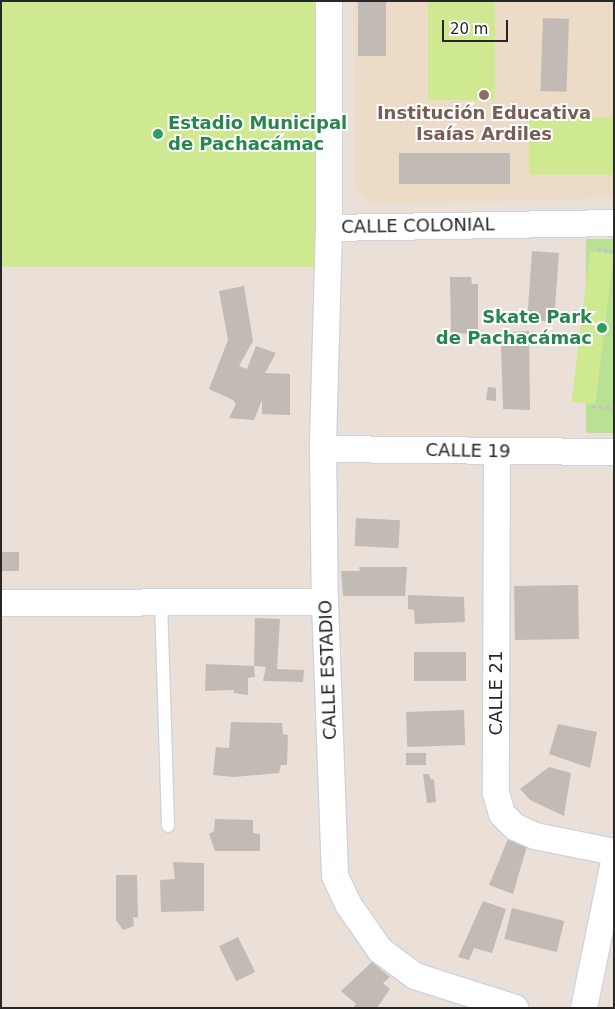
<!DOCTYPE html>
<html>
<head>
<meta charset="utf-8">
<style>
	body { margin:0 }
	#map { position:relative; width:615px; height:1009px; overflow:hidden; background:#eae0d8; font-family:"DejaVu Sans",sans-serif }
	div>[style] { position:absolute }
	.education>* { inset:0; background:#ecdbc7 }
	.green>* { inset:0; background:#b8e193; transform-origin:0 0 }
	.pitch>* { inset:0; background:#cee98f; transform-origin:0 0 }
	.building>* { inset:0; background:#c2bab5; transform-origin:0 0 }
	.path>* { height:3px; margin-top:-1.5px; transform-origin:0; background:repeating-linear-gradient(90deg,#c3c3c3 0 4px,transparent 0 6.5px) }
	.roads { filter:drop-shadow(1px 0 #cdd3e0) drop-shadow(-1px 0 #cdd3e0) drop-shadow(0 1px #cdd3e0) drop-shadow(0 -1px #cdd3e0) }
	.service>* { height:12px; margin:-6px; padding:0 6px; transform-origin:6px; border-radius:6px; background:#fff }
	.minor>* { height:26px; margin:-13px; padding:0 13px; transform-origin:13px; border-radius:13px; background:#fff }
	.dots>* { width:14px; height:14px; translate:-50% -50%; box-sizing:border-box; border:2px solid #fff; border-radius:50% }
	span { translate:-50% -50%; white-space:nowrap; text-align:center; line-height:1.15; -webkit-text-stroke:4px #fff; paint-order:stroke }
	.education-label { font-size:18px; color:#785e54; font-weight:700 }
	.leisure-label { font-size:18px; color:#27864d; font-weight:700 }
	.left { translate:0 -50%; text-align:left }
	.right { translate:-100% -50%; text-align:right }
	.street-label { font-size:18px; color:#272727 }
	.frame { position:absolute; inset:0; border:2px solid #272727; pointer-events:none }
	.scale { position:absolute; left:442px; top:20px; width:66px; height:22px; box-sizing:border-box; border:2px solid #272727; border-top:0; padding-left:6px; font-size:15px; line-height:18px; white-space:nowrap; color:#272727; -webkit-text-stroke:4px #fff; paint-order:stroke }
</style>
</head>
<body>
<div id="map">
	<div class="education">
		<i style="clip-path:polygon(353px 1px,614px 1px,614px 198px,370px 205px,355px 189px)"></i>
	</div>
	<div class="green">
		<i style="left:614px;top:239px;width:194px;height:28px;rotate:90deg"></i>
	</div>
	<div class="pitch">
		<i style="left:1px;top:1px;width:314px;height:266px"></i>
		<i style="left:428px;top:1px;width:67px;height:99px"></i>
		<i style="left:614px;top:117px;width:58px;height:85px;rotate:90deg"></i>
		<i style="left:590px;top:251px;width:24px;height:152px;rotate:7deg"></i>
	</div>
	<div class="building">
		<i style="left:358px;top:1px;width:28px;height:55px"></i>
		<i style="left:543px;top:18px;width:26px;height:73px;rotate:2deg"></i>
		<i style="left:399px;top:153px;width:111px;height:31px"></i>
		<i style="left:532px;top:251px;width:27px;height:69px;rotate:4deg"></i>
		<i style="clip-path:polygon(450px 277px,471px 277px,472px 284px,478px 284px,478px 334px,451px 333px)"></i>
		<i style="clip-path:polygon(244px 286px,253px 341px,239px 366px,247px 369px,256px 346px,276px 353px,265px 373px,290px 374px,290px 415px,262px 414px,262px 400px,254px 420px,229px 418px,236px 404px,233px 400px,209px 389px,228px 340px,219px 291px)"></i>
		<i style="clip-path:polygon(529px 331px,530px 410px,503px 409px,501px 345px,508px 343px,507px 332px)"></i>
		<i style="clip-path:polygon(488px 387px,496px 388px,496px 401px,486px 400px)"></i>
		<i style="left:356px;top:518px;width:44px;height:28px;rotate:3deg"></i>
		<i style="left:1px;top:552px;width:18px;height:19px"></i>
		<i style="clip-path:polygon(359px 567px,407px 567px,405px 596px,343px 596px,341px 571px,360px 571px)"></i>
		<i style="left:578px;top:585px;width:54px;height:64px;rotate:89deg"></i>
		<i style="clip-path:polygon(408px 595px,464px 597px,465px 622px,415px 624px,414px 610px,408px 609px)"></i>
		<i style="clip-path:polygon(255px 618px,280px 619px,277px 669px,304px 670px,303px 682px,263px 681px,266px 667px,254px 666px)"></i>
		<i style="left:414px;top:652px;width:52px;height:29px"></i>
		<i style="clip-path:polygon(206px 664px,254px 666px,255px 677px,248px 678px,248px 695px,234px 693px,234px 690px,205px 691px)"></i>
		<i style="left:464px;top:710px;width:35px;height:58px;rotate:88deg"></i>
		<i style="clip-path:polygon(231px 722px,282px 723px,283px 734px,288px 735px,287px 765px,281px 765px,279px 773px,234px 777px,213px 775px,216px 747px,229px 748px)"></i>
		<i style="clip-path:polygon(558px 724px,597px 732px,590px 768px,549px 754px)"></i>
		<i style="left:406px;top:753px;width:20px;height:12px"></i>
		<i style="clip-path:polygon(549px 767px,571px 773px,564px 816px,530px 800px,520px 789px)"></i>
		<i style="clip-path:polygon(423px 774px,429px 774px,431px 780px,434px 779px,436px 802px,427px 803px)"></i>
		<i style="clip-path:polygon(215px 819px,253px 820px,253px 833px,260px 834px,260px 851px,215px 851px,209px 834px,214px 831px)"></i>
		<i style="clip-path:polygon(508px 839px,527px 846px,513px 894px,489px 885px)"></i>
		<i style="clip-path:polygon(173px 862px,204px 863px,204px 911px,161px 912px,160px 880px,175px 879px)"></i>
		<i style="clip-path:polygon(116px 875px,137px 875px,138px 918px,133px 917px,134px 926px,123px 930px,116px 920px)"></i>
		<i style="clip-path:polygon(483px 901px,506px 909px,492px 953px,474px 948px,469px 960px,458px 957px)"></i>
		<i style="left:512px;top:908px;width:54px;height:32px;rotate:14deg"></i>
		<i style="left:238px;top:937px;width:39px;height:21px;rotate:64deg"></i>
		<i style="clip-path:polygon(372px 962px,390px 977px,383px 983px,390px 989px,377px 1008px,353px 1008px,356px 1004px,341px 991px)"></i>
	</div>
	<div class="path">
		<i style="left:597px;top:249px;width:17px;rotate:10deg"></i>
		<i style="left:592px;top:406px;width:22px;rotate:5deg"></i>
	</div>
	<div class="roads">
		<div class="service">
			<i style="left:161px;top:601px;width:225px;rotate:88.2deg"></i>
		</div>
		<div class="minor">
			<i style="left:329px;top:1px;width:227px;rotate:90deg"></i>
			<i style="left:329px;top:228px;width:221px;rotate:91.6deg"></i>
			<i style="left:323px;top:449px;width:153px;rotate:89.3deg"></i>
			<i style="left:325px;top:602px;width:274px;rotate:87.9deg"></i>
			<i style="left:335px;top:876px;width:31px;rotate:65deg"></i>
			<i style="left:348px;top:904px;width:56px;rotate:55.2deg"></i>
			<i style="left:380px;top:950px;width:44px;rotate:36.6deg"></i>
			<i style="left:415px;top:976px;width:105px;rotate:17.7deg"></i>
			<i style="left:329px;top:228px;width:285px;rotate:-1deg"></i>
			<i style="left:323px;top:449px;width:291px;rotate:0.6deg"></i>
			<i style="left:497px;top:451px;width:342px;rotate:90.2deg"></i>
			<i style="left:496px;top:793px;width:22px;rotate:74deg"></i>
			<i style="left:502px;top:814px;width:18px;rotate:45deg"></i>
			<i style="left:515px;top:827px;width:22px;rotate:24deg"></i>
			<i style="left:535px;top:836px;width:81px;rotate:11.4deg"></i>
			<i style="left:1px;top:603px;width:324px;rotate:-0.2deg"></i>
			<i style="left:584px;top:1008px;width:149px;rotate:-78.4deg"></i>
		</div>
	</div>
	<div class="dots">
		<i style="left:484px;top:95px;background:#8d6e63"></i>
		<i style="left:158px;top:134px;background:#2e9e5b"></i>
		<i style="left:602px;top:328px;background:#2e9e5b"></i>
	</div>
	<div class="education-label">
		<span style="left:484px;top:124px">Institución Educativa<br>Isaías Ardiles</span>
	</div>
	<div class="leisure-label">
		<span class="left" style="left:168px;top:134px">Estadio Municipal<br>de Pachacámac</span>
		<span class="right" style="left:592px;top:328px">Skate Park<br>de Pachacámac</span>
	</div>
	<div class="street-label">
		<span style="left:418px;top:226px;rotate:-1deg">CALLE COLONIAL</span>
		<span style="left:468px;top:451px;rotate:1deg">CALLE 19</span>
		<span style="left:328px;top:670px;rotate:-92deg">CALLE ESTADIO</span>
		<span style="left:496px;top:693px;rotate:-90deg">CALLE 21</span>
	</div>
	<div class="frame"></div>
	<div class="scale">20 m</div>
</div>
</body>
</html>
